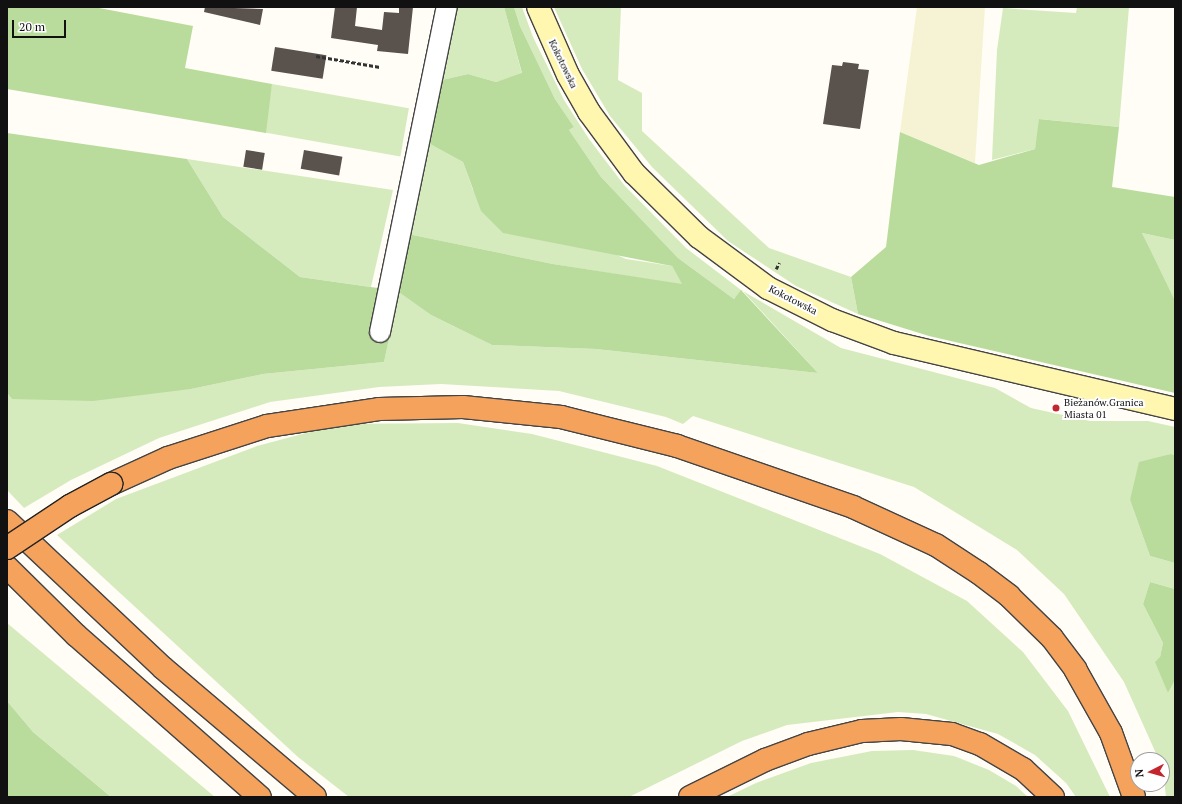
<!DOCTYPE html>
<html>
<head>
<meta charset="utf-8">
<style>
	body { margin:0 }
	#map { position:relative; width:1182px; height:804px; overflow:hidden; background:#fffdf5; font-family:"PT Serif",serif }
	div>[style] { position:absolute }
	.farmland>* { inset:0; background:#f6f3d4 }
	.green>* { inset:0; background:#d5ebbd; transform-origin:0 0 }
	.forest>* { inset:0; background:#b9dc9c }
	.building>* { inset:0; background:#5a524d; transform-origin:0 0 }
	.path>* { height:2.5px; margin-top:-1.25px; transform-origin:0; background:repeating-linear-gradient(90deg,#333 0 4px,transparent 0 6px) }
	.roads { filter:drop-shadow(1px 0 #444) drop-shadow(-1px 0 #444) drop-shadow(0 1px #444) drop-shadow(0 -1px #444) }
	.street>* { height:20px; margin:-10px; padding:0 10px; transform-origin:10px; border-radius:10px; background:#fff }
	.secondary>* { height:22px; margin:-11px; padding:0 11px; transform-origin:11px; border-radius:11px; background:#fff6b0 }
	.highway>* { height:22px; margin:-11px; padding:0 11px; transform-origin:11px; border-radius:11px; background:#f5a25d }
	.bridges { filter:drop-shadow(1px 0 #222) drop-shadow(-1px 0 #222) drop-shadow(0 1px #222) drop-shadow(0 -1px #222) }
	.highway-bridge>* { height:22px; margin:-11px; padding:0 11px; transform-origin:11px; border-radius:11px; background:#f5a25d }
	.dots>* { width:11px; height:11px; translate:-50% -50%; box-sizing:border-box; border:2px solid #fff; border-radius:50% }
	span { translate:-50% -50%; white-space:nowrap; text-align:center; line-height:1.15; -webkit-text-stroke:4px #fff; paint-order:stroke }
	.street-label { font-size:10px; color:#111 }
	.poi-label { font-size:10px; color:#111 }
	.left { translate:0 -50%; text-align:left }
	.frame { position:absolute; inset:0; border:8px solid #111; pointer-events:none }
	.north { position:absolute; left:1130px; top:752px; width:40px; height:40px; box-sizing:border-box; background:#fff; border:1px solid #a0a0a0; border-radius:50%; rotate:264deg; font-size:11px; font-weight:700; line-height:16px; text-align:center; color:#111 }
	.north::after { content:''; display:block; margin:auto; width:14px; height:18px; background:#c4262e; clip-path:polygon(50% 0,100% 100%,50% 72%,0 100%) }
	.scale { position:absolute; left:12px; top:20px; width:54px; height:18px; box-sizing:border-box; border:2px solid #111; border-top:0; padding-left:5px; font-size:12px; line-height:14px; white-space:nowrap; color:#111; -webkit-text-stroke:3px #fff; paint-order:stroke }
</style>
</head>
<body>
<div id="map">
	<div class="farmland">
		<i style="clip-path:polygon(917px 7px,985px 7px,975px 163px,900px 132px)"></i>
	</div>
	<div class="green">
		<i style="clip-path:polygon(456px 7px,504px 7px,522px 74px,496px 82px,468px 74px,442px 80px)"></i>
		<i style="clip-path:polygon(514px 7px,522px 7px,533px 37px,564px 100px,589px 139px,624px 185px,686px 248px,741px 290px,841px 348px,995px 388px,1031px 408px,1090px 421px,1148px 421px,1175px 427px,1175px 455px,1170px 454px,1130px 500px,1150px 556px,1175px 563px,1175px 589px,1150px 582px,1143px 604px,1163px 643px,1160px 657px,1168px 693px,1175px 680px,1175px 797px,1166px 797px,1162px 760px,1159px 760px,1124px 682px,1064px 594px,1017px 550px,914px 487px,693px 416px,683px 424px,666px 417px,559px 391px,441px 384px,379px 387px,270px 402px,159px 438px,71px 480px,24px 508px,7px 490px,7px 393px,12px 399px,191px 389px,263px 374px,384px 362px,382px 371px,399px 291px,431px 315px,492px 345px,596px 349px,818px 373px,742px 290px,734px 299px,678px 258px,601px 177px,569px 130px,574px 127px,555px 99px,520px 26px)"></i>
		<i style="clip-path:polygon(554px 7px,621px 7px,618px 80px,642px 93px,642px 131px,769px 248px,851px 277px,858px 314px,796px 286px,728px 241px,652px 167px,610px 116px,582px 69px)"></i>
		<i style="clip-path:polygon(1077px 7px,1129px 7px,1119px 127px,1040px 119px,1035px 149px,992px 160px,997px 50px,1003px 8px,1076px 13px)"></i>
		<i style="left:272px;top:84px;width:139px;height:49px;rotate:10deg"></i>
		<i style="clip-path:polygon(430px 144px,463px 162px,473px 190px,626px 259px,672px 266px,683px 285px,553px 264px,408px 234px)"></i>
		<i style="clip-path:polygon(187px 159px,393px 190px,371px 287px,300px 277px,223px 217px)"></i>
		<i style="clip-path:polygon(1142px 233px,1175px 240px,1175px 301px,1160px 275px)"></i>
		<i style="clip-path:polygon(458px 423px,532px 434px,657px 466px,880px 554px,967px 601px,1023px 652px,1068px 711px,1110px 797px,1076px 797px,1066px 783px,1035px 755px,998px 734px,926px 714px,898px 712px,787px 725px,742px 741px,629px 797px,349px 797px,298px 757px,57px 535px,116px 499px,257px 446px,340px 424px)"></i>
		<i style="clip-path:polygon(7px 623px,215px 797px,111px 797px,33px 732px,7px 701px)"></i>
		<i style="clip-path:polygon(913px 750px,954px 756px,989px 770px,1016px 786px,1028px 797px,727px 797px,756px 783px,811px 763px,872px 751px)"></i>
	</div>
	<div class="forest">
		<i style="clip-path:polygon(7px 7px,94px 7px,193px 26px,185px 68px,272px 84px,266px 133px,7px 89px)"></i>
		<i style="clip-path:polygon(504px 7px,514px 7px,520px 26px,555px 99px,574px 127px,569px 130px,601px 177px,678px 258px,734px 299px,741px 290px,818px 373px,596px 349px,492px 345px,431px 315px,399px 292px,384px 362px,263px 374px,191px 389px,93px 401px,12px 399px,7px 393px,7px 133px,187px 159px,223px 217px,300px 277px,399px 291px,408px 234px,553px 264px,682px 284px,672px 266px,503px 233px,481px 211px,463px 162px,430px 144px,442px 80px,468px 74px,496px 82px,522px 73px)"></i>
		<i style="clip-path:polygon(1039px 119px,1119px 127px,1112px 187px,1175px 197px,1175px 240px,1142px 233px,1175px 301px,1175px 393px,929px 336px,858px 314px,851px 277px,886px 247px,900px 132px,979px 165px,1035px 149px)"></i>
		<i style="clip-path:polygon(1171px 454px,1175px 455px,1175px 563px,1150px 556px,1130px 500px,1139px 462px)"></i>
		<i style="clip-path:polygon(1150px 582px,1175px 589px,1175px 680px,1168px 693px,1155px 662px,1160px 657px,1163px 643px,1143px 604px)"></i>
		<i style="clip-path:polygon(7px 701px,33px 732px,111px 797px,7px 797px)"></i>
	</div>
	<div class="building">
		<i style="clip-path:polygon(205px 7px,263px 9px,260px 25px,204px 12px)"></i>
		<i style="clip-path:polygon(335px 7px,357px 7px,355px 26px,382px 30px,384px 12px,399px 13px,399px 7px,413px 7px,408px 54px,377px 51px,378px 45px,331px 38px)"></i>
		<i style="left:275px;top:47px;width:52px;height:24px;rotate:9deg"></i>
		<i style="clip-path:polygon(843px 62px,859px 64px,858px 69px,869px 70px,860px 129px,823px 124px,832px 65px,842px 66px)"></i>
		<i style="left:246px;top:150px;width:19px;height:17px;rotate:9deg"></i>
		<i style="left:304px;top:150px;width:39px;height:19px;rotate:10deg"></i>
	</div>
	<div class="path">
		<i style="left:316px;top:56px;width:65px;rotate:9.8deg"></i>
		<i style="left:776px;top:269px;width:7px;rotate:-63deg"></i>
	</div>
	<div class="roads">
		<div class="street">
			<i style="left:380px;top:332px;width:332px;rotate:-78.4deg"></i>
		</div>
		<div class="secondary">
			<i style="left:538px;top:7px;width:74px;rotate:66.2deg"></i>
			<i style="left:568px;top:75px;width:43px;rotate:60.4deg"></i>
			<i style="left:589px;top:112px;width:76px;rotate:53.6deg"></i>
			<i style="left:634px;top:173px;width:91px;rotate:44.6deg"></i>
			<i style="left:699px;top:237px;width:86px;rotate:36.5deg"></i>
			<i style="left:768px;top:288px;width:72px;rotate:26.6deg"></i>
			<i style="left:832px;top:320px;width:66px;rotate:20.4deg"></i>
			<i style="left:894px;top:343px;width:289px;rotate:13.2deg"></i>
		</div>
		<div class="highway">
			<i style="left:111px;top:484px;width:63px;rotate:-24.5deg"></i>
			<i style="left:168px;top:458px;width:104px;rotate:-17.9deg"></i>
			<i style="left:267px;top:426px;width:113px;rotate:-8.6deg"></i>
			<i style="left:379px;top:409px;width:84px;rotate:-1.4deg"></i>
			<i style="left:463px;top:407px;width:99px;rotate:5.8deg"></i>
			<i style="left:561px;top:417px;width:120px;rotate:14deg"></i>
			<i style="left:677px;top:446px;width:186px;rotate:19.1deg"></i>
			<i style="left:853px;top:507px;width:91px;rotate:24.6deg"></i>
			<i style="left:936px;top:545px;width:51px;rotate:33.1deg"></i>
			<i style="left:979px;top:573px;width:38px;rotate:37deg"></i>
			<i style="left:1009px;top:596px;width:60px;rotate:44.3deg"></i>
			<i style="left:1052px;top:638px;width:39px;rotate:53deg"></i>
			<i style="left:1075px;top:669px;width:73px;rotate:60.6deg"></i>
			<i style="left:1111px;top:733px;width:68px;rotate:70.2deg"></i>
			<i style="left:7px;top:521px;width:214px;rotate:43.3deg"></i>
			<i style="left:163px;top:668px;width:199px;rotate:40.3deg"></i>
			<i style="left:7px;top:567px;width:97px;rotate:44.6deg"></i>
			<i style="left:76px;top:635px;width:245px;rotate:41.4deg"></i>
			<i style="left:690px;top:797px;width:84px;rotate:-26.3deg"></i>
			<i style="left:765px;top:760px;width:46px;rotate:-20.4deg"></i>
			<i style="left:808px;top:744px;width:56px;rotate:-13.5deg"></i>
			<i style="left:862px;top:731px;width:39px;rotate:-3deg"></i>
			<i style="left:901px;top:729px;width:51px;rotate:5.6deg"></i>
			<i style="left:952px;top:734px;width:30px;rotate:20deg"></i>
			<i style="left:980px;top:744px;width:50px;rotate:30.2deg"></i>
			<i style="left:1023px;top:769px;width:41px;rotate:43deg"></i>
		</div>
	</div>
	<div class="bridges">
		<div class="highway-bridge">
			<i style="left:7px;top:548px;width:76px;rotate:-33.7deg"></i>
			<i style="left:70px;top:506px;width:47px;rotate:-28.2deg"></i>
		</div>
	</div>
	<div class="dots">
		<i style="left:1056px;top:408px;background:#c4262e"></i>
	</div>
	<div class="street-label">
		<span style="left:563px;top:64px;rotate:64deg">Kokotowska</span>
		<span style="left:793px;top:300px;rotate:27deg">Kokotowska</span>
	</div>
	<div class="poi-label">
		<span class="left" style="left:1064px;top:408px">Bieżanów Granica<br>Miasta 01</span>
	</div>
	<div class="frame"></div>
	<div class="north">N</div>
	<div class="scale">20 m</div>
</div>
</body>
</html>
